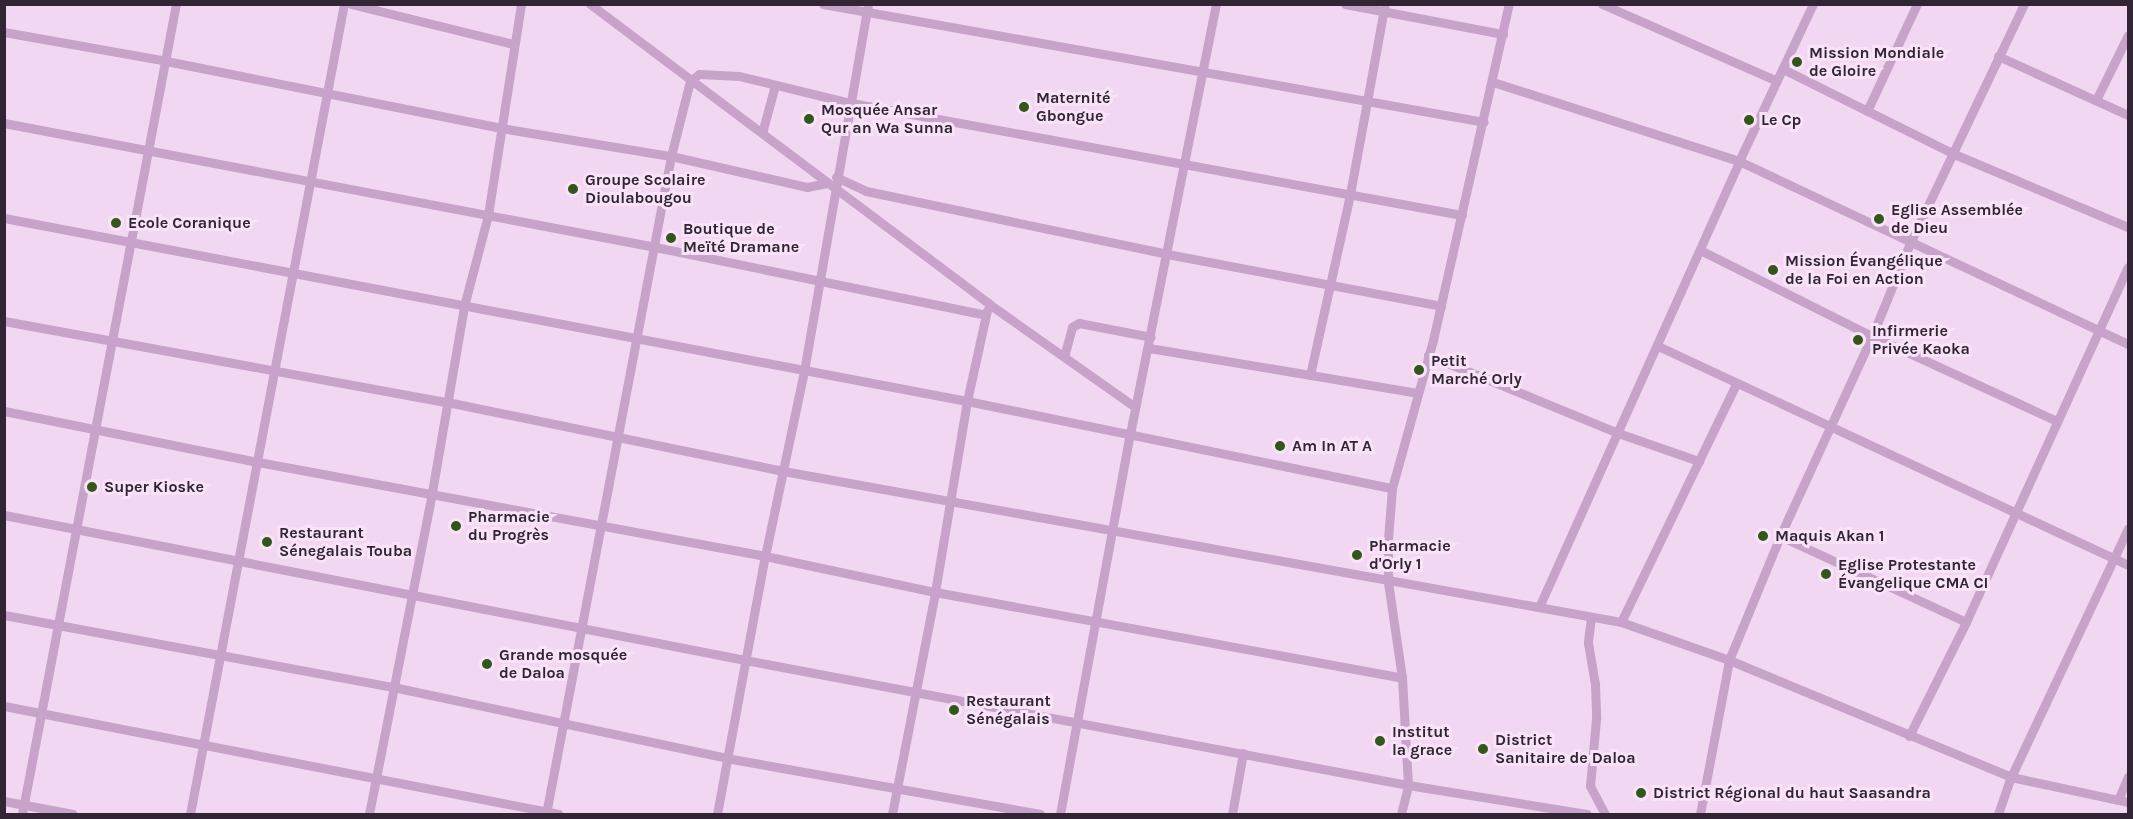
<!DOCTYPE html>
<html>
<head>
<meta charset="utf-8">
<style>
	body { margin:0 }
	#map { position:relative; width:2133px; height:819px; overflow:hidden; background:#f1d7f1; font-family:Karla,sans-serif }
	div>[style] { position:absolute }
	.minor>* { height:9px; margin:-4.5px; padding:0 4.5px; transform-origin:4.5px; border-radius:4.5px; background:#c7a3c9 }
	.dots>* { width:16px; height:16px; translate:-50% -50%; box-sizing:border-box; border:3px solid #f9e3f8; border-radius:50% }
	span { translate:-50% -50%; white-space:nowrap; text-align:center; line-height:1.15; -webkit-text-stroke:6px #f9e3f8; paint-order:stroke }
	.poi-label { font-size:16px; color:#312534; font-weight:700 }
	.left { translate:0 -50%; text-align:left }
	.frame { position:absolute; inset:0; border:6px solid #312534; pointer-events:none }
</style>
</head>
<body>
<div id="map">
	<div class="minor">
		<i style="left:351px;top:4px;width:167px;rotate:13.9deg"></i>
		<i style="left:590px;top:4px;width:499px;rotate:36.9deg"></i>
		<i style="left:989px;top:304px;width:179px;rotate:35.2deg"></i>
		<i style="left:823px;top:4px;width:671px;rotate:10.12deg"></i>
		<i style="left:1345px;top:4px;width:161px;rotate:10.8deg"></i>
		<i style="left:1602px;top:4px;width:191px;rotate:23.7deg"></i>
		<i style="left:4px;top:32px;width:165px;rotate:10.1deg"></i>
		<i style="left:166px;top:61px;width:342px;rotate:11.3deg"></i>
		<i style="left:501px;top:128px;width:172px;rotate:9.4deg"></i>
		<i style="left:671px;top:156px;width:139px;rotate:12.8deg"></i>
		<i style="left:807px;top:187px;width:20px;rotate:-11deg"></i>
		<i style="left:1998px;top:56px;width:143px;rotate:24.4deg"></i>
		<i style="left:1783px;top:69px;width:191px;rotate:26.4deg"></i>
		<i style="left:1954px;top:154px;width:189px;rotate:22.8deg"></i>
		<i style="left:1493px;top:82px;width:258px;rotate:17.8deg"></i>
		<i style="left:1739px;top:161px;width:430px;rotate:25.2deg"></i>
		<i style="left:2096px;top:100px;width:72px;rotate:-63.8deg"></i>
		<i style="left:1867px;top:111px;width:118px;rotate:-65deg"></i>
		<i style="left:4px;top:123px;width:663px;rotate:10.78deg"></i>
		<i style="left:655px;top:247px;width:337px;rotate:11.6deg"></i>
		<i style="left:762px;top:133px;width:50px;rotate:-74.8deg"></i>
		<i style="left:836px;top:177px;width:33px;rotate:25deg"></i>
		<i style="left:866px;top:191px;width:308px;rotate:11.8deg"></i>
		<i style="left:1167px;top:254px;width:279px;rotate:10.7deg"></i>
		<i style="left:4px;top:218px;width:980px;rotate:10.76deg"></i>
		<i style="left:967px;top:401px;width:434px;rotate:11.6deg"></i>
		<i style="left:1700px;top:250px;width:192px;rotate:26.6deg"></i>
		<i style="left:1872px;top:336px;width:204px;rotate:24.7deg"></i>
		<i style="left:4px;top:321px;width:450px;rotate:10.4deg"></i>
		<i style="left:447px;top:402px;width:343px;rotate:11.6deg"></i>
		<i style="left:783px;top:471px;width:851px;rotate:10.21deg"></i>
		<i style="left:1621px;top:622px;width:114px;rotate:19.4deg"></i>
		<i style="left:1729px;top:660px;width:305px;rotate:22.5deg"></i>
		<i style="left:2011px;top:777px;width:120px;rotate:12.1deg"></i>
		<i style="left:1658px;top:346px;width:519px;rotate:24.98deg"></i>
		<i style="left:1149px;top:348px;width:272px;rotate:9.5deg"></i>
		<i style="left:1428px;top:355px;width:205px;rotate:22.3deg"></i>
		<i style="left:1618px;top:433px;width:86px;rotate:19.1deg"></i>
		<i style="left:1064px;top:357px;width:31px;rotate:-75deg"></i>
		<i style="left:1072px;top:327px;width:8px;rotate:-30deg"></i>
		<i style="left:1079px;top:323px;width:73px;rotate:11deg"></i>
		<i style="left:1310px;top:375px;width:185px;rotate:-77.5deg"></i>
		<i style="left:1350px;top:194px;width:193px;rotate:-79.6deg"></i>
		<i style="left:4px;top:411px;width:259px;rotate:11.4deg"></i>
		<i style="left:258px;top:462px;width:516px;rotate:10.5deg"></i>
		<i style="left:765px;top:556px;width:174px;rotate:12deg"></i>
		<i style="left:935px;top:592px;width:475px;rotate:10.4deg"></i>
		<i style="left:4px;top:515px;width:755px;rotate:11.07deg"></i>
		<i style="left:745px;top:660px;width:675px;rotate:10.68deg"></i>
		<i style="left:1408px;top:785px;width:181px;rotate:9.2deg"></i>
		<i style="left:1780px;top:536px;width:205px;rotate:24.8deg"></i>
		<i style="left:1539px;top:607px;width:489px;rotate:-65.8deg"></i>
		<i style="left:1739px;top:161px;width:174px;rotate:-64.8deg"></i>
		<i style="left:4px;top:615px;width:396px;rotate:10.5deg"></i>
		<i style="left:393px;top:687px;width:340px;rotate:12deg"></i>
		<i style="left:726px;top:758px;width:319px;rotate:10.1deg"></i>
		<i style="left:1591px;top:617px;width:26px;rotate:97deg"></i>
		<i style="left:1588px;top:643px;width:42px;rotate:80.3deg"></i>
		<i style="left:1595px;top:684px;width:35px;rotate:88deg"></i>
		<i style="left:1596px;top:719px;width:67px;rotate:95.1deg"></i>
		<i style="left:1590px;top:786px;width:32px;rotate:62deg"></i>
		<i style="left:1621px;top:622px;width:264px;rotate:-64.2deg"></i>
		<i style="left:4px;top:706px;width:565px;rotate:11.01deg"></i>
		<i style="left:1909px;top:736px;width:127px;rotate:-63.4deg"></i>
		<i style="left:1966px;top:622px;width:390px;rotate:-65.5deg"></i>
		<i style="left:2118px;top:800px;width:25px;rotate:-67deg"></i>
		<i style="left:4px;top:801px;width:70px;rotate:10.7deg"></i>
		<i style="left:22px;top:814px;width:825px;rotate:-79.24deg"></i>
		<i style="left:190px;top:814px;width:825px;rotate:-79.24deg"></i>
		<i style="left:369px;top:814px;width:328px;rotate:-78.9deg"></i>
		<i style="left:432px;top:492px;width:189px;rotate:-80.2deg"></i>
		<i style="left:464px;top:306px;width:94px;rotate:-75.2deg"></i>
		<i style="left:488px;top:215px;width:214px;rotate:-81.1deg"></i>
		<i style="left:546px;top:814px;width:670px;rotate:-79.24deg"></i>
		<i style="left:671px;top:156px;width:77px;rotate:-75.8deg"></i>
		<i style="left:690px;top:81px;width:11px;rotate:-38deg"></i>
		<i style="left:699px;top:74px;width:40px;rotate:2.9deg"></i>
		<i style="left:739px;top:76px;width:115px;rotate:13.6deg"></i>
		<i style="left:851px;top:103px;width:621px;rotate:10.39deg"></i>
		<i style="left:717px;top:814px;width:262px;rotate:-79.5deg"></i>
		<i style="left:765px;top:556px;width:189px;rotate:-78.1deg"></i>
		<i style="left:804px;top:371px;width:373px;rotate:-80.1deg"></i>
		<i style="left:892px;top:814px;width:226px;rotate:-79deg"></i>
		<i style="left:935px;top:592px;width:194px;rotate:-80.5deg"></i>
		<i style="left:967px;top:401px;width:93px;rotate:-77.6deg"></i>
		<i style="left:1060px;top:814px;width:386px;rotate:-79.6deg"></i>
		<i style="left:1130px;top:434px;width:439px;rotate:-78.7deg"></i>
		<i style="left:1232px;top:814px;width:62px;rotate:-79.8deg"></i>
		<i style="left:1401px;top:814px;width:30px;rotate:-76deg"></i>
		<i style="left:1408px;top:785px;width:107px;rotate:-93.2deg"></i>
		<i style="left:1402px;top:678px;width:97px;rotate:-98.3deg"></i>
		<i style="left:1388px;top:582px;width:43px;rotate:-90deg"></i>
		<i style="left:1388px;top:539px;width:51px;rotate:-85.5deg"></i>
		<i style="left:1392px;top:488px;width:154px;rotate:-74.5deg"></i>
		<i style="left:1433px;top:340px;width:344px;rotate:-77.3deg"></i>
		<i style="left:1700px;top:814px;width:157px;rotate:-79.3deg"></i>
		<i style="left:1729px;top:660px;width:134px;rotate:-67.6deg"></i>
		<i style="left:1780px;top:536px;width:220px;rotate:-65.3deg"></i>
		<i style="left:1872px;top:336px;width:103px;rotate:-67.7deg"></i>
		<i style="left:1911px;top:241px;width:263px;rotate:-64.5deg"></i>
		<i style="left:1998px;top:814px;width:39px;rotate:-71deg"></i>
		<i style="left:2011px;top:777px;width:275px;rotate:-64.8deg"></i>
	</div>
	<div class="dots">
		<i style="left:1797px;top:62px;background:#35561b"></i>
		<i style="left:1024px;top:107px;background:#35561b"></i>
		<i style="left:809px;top:119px;background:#35561b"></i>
		<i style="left:1749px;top:120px;background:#35561b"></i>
		<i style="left:573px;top:189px;background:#35561b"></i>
		<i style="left:1879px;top:219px;background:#35561b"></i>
		<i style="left:116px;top:223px;background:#35561b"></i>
		<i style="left:671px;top:238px;background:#35561b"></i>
		<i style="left:1773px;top:270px;background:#35561b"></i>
		<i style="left:1858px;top:340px;background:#35561b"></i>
		<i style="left:1419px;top:370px;background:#35561b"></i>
		<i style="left:1280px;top:446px;background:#35561b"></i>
		<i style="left:92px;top:487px;background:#35561b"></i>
		<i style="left:456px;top:526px;background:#35561b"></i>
		<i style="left:1763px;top:536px;background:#35561b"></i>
		<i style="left:267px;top:542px;background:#35561b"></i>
		<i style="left:1357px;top:555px;background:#35561b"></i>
		<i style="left:1826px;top:574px;background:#35561b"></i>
		<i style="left:487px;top:664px;background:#35561b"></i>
		<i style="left:954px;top:710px;background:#35561b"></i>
		<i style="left:1380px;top:741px;background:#35561b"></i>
		<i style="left:1483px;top:749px;background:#35561b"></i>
		<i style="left:1641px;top:793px;background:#35561b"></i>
	</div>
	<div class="poi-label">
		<span class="left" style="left:1809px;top:62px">Mission Mondiale<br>de Gloire</span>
		<span class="left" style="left:1036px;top:107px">Maternité<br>Gbongue</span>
		<span class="left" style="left:821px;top:119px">Mosquée Ansar<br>Qur an Wa Sunna</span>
		<span class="left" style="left:1761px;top:120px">Le Cp</span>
		<span class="left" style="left:585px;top:189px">Groupe Scolaire<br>Dioulabougou</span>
		<span class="left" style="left:1891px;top:219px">Eglise Assemblée<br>de Dieu</span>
		<span class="left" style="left:128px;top:223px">Ecole Coranique</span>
		<span class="left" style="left:683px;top:238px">Boutique de<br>Meïté Dramane</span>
		<span class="left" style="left:1785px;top:270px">Mission Évangélique<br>de la Foi en Action</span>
		<span class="left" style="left:1872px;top:340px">Infirmerie<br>Privée Kaoka</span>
		<span class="left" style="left:1431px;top:370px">Petit<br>Marché Orly</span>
		<span class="left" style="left:1292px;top:446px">Am In AT A</span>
		<span class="left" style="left:104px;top:487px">Super Kioske</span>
		<span class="left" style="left:468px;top:526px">Pharmacie<br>du Progrès</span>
		<span class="left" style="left:279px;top:542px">Restaurant<br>Sénegalais Touba</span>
		<span class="left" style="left:1775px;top:536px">Maquis Akan 1</span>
		<span class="left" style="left:1369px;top:555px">Pharmacie<br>d'Orly 1</span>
		<span class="left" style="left:1838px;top:574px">Eglise Protestante<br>Évangelique CMA CI</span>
		<span class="left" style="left:499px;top:664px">Grande mosquée<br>de Daloa</span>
		<span class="left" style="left:966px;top:710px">Restaurant<br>Sénégalais</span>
		<span class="left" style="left:1392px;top:741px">Institut<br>la grace</span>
		<span class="left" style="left:1495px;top:749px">District<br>Sanitaire de Daloa</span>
		<span class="left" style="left:1653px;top:793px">District Régional du haut Saasandra</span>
	</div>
	<div class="frame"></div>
</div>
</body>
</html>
